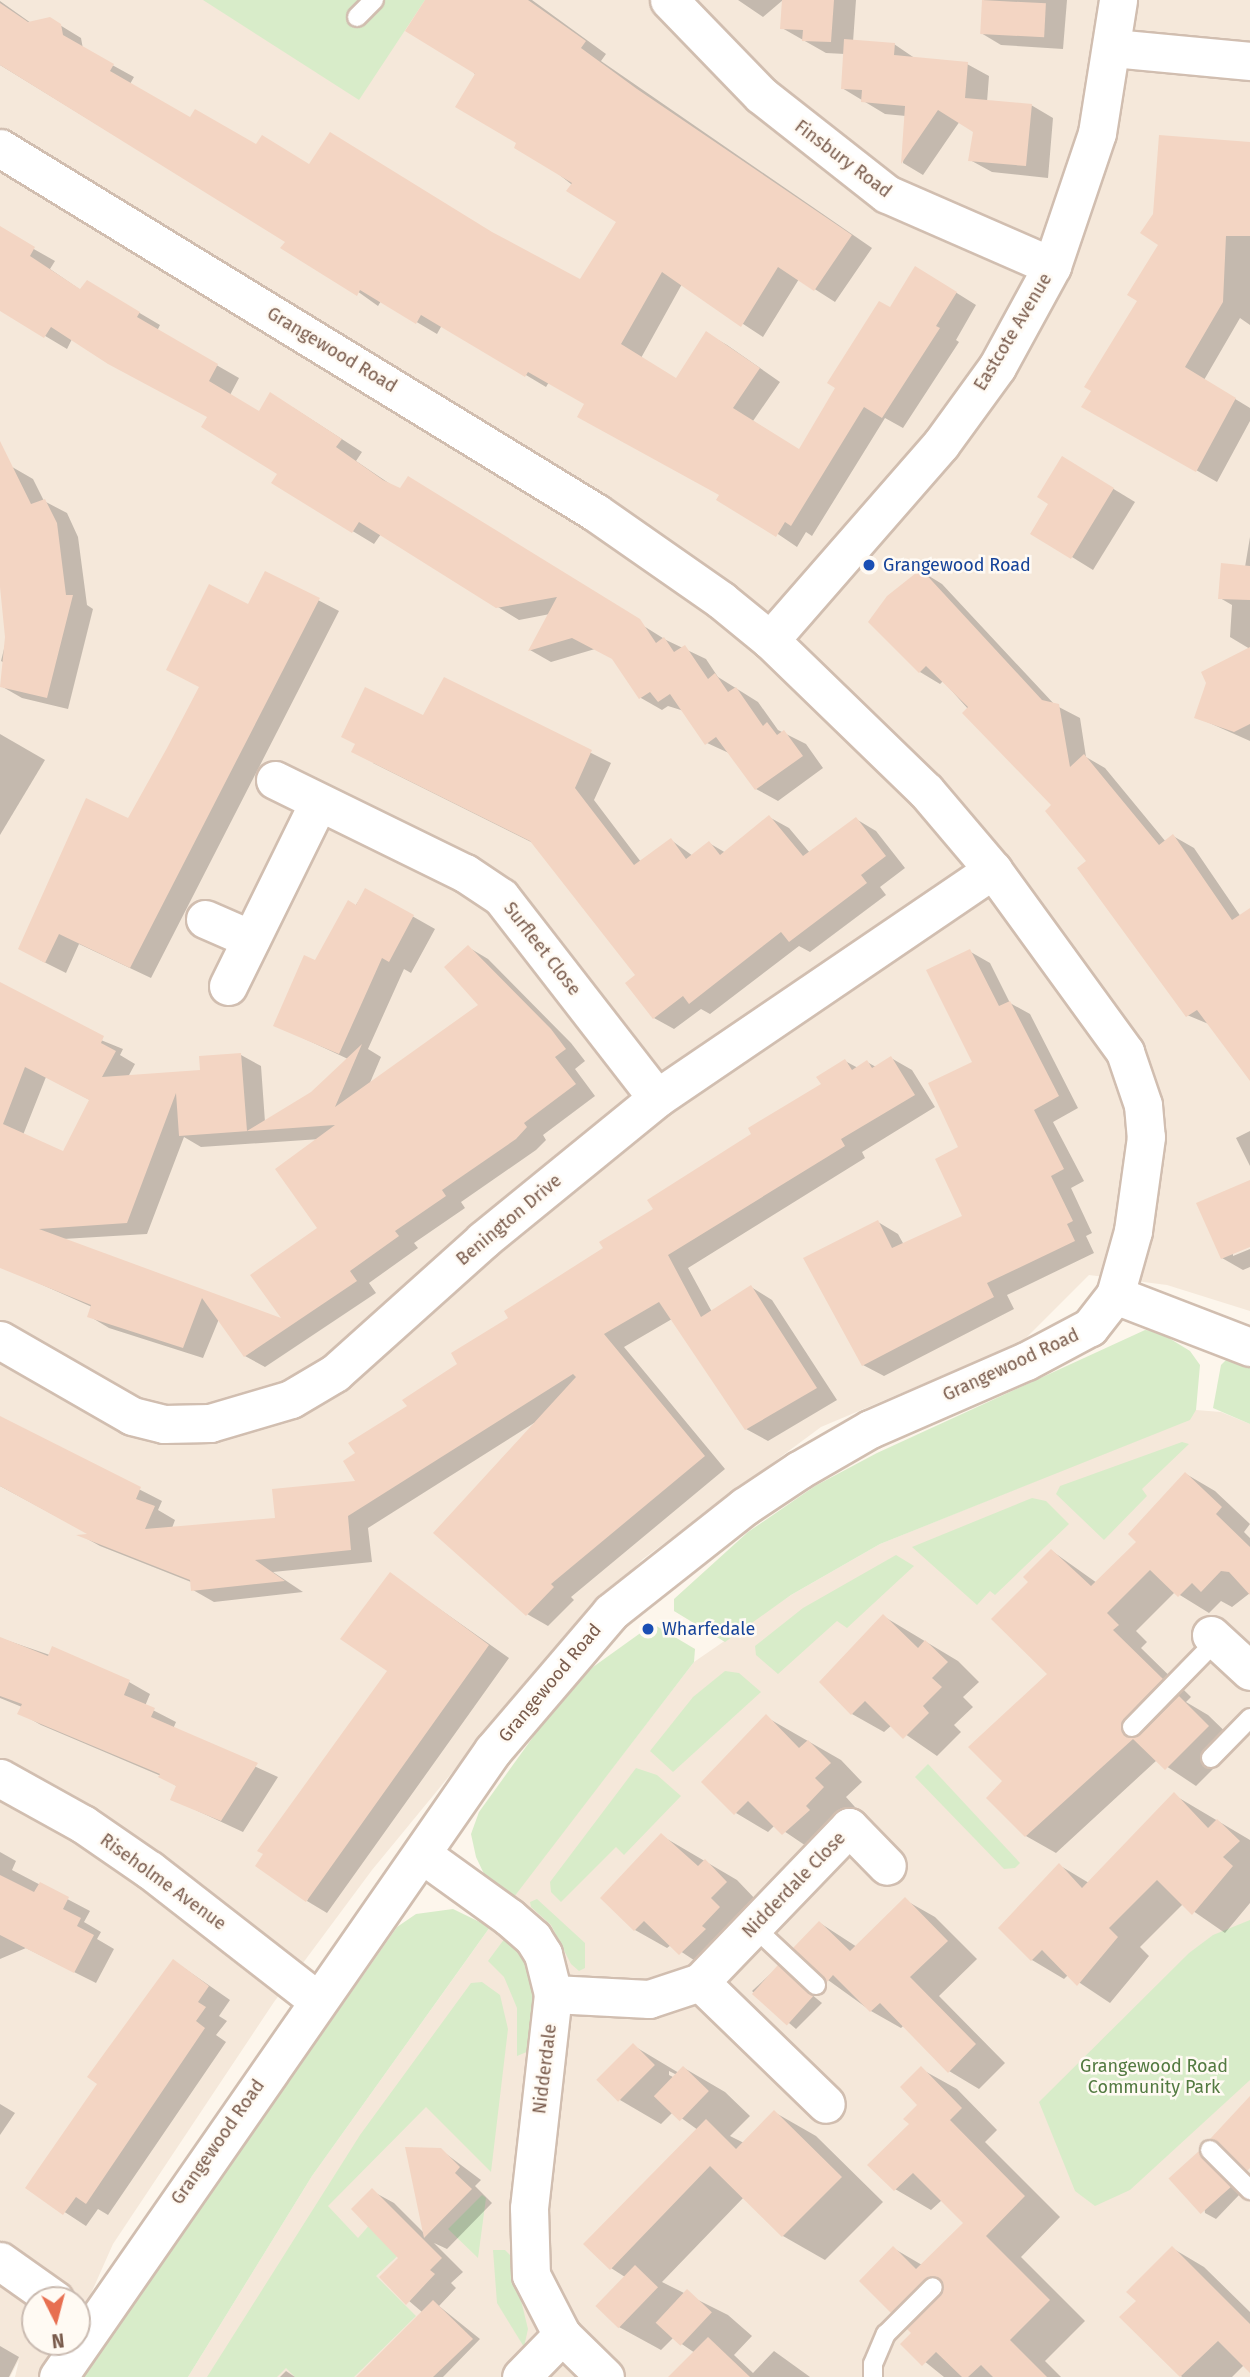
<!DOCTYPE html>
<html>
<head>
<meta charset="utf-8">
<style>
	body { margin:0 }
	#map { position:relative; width:1250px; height:2377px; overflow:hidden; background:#fdf6ec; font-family:"Fira Sans",sans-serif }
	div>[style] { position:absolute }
	.residential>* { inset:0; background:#f5e8da }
	.green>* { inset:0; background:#d8ecc9 }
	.shadow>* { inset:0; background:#0003 }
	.building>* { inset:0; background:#f3d5c3; transform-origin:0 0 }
	.roads { filter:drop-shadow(2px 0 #d1beb0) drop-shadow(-2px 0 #d1beb0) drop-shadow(0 2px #d1beb0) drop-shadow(0 -2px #d1beb0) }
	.lane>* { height:18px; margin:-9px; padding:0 9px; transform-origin:9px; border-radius:9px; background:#fff }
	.street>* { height:37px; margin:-18.5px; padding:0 18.5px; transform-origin:18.5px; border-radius:18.5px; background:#fff }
	.dots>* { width:19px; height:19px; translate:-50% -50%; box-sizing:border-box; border:4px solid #fffaf3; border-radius:50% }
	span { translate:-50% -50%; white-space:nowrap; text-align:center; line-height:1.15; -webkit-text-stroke:5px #fffaf3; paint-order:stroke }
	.street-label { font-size:18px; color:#7a5c4d }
	.transit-label { font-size:18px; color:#164399 }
	.left { translate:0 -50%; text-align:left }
	.park-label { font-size:18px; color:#537a41 }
	.north { position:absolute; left:21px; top:2286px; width:70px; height:70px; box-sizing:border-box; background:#fffaf3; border:2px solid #cabbb1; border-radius:50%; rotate:174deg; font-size:19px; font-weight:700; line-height:28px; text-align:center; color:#7a5c4d }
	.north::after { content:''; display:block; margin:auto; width:24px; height:32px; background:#e76f51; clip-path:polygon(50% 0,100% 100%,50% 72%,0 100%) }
</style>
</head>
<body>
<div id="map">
	<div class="residential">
		<i style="clip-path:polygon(0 0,1250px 0,1250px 1311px,1167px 1285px,1089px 1275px,1022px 1342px,821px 1427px,643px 1559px,557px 1645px,372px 1870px,274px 2002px,113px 2244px,77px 2325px,77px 2300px,35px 2300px,35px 2342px,69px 2342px,54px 2377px,15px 2377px,19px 2360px,10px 2377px,0 2377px)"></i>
		<i style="clip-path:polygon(1196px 1410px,1221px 1412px,1250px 1424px,1250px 2377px,188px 2377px,312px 2176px,490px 1927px,694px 1662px,791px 1595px,880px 1544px,1169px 1427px)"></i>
	</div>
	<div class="green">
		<i style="clip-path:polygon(203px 0,425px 0,359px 100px)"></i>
		<i style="clip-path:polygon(1145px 1330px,1159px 1332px,1190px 1351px,1200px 1365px,1196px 1410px,1190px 1420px,880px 1544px,791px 1595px,725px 1642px,674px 1611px,674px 1599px,748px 1532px,815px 1486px,877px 1453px)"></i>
		<i style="clip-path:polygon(1227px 1359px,1250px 1367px,1250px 1424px,1213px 1408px,1221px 1365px)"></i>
		<i style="clip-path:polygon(1182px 1442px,1189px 1444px,1142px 1489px,1147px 1496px,1104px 1540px,1056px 1494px,1060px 1486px)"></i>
		<i style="clip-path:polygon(1032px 1498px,1046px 1501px,1069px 1524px,995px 1595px,990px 1591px,977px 1605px,912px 1547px)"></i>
		<i style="clip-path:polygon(896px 1555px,914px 1566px,847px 1628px,837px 1621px,778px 1674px,756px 1655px,755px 1646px,803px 1608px)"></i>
		<i style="clip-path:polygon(653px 1624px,695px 1649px,694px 1662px,514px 1897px,485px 1876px,476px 1857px,471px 1834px,479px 1812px,554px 1708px,593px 1667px)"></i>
		<i style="clip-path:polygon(725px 1671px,739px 1673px,761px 1692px,673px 1772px,650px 1751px,693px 1697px)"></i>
		<i style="clip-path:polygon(928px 1764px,1020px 1863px,1015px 1868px,1004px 1869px,915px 1777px)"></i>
		<i style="clip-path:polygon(636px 1768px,657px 1775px,681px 1796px,624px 1855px,616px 1847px,561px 1902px,551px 1892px,550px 1882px)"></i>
		<i style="clip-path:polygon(537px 1899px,585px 1943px,585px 1968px,579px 1971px,571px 1964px,551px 1925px,531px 1907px,530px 1902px)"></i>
		<i style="clip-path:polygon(453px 1909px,490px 1927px,312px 2176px,188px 2377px,82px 2377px,397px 1927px,416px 1914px)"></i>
		<i style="clip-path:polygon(1250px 1920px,1250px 2080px,1130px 2190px,1095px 2206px,1075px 2191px,1039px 2102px,1189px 1953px,1213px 1935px)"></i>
		<i style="clip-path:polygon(505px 1938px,524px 1953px,534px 1978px,529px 2051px,517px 2056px,517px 2008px,504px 1977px,488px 1961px)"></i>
		<i style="clip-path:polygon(482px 1982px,500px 1995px,508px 2029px,491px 2172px,426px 2107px,328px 2206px,358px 2238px,372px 2222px,407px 2247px,376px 2276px,416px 2316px,354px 2377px,295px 2377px,286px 2368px,277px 2377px,207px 2377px,360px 2135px,471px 1983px)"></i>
		<i style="clip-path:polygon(482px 2195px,486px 2198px,478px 2258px,448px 2229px)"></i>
		<i style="clip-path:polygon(493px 2250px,505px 2250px,510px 2255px,528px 2329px,524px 2347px,497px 2303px)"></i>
	</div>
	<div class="shadow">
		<i style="clip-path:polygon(427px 0,532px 0,606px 54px,601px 61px,872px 248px,835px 302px,799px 279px,763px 337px,682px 284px,641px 358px,677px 380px,706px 333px,727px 345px,780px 382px,753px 421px,800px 451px,891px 309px,936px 280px,976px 305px,956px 340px,959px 342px,903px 428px,885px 418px,812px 536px,806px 532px,797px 547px,586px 404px,549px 382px,546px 387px,442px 325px,437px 334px,381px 301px,378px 306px,287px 241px,0 65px,0 1px,31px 23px,50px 19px,81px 38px,83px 49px,134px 77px,130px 84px,191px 120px,502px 240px,581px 282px,618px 221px,519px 143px)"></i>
		<i style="clip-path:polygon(738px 0,856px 0,853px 42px,894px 44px,916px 59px,967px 64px,989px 76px,987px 102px,1031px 105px,1053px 118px,1048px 178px,992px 172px,970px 160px,975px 131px,960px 121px,923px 175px,903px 163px,906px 116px,885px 114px,842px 88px,845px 54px,826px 53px,782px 28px,783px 0,763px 17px)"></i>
		<i style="clip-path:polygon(984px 0,1067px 0,1063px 49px,1001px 45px,981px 33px)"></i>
		<i style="clip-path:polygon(1250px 144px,1250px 325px,1240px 318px,1204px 380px,1250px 408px,1250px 421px,1217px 482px,1084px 406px)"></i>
		<i style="clip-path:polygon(0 230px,55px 261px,50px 269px,82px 291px,87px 282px,160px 325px,157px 331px,239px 378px,230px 395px,260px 413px,292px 407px,362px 452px,356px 461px,396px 488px,429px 491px,666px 640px,706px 659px,718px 677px,758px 702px,778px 730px,806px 744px,823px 768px,778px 801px,756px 789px,731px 754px,707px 743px,684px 711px,668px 706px,662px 710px,641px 698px,614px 659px,595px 649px,551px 662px,530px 650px,550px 614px,519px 620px,381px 534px,374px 544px,273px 483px,279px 473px,209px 417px,72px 339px,67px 349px,0 309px)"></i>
		<i style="clip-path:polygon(0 460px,33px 479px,44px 501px,67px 513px,78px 537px,87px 605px,93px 609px,68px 709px,22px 698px,1px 686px,12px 667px,1px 661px,7px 637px,0 571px)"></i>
		<i style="clip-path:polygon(1084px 471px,1135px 502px,1093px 570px,1072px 557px)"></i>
		<i style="clip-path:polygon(1250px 537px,1250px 649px,1230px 637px,1232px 605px,1220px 598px,1245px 567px)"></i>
		<i style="clip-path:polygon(921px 571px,942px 584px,1055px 705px,1080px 718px,1086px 757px,1105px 768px,1166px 842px,1173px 836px,1194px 848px,1241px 917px,1250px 910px,1250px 1071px,1211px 1025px,1187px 1015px,1054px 805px,943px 681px,940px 684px,920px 672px)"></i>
		<i style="clip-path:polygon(266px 573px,339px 611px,151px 978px,79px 944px,66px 973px,40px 960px,129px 820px)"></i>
		<i style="clip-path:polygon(1250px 656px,1250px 741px,1196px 717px)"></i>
		<i style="clip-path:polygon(444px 679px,611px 763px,594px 800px,641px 862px,671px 840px,693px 856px,709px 843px,726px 853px,769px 817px,789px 828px,810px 853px,856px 819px,876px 831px,905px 868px,880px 887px,886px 895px,810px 952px,799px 946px,710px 1014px,701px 1009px,674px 1029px,654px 1018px,637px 976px,533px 843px,373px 763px,424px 717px)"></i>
		<i style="clip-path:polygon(0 734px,45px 760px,0 835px)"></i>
		<i style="clip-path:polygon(evenodd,366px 890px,435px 929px,411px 973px,404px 969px,368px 1049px,381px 1057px,369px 1085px,481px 1005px,468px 947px,488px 959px,571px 1043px,585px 1061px,575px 1069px,595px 1096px,543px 1135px,546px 1140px,536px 1150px,461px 1202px,465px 1208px,414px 1243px,418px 1248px,369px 1283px,376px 1293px,265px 1367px,245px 1356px,219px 1319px,203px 1358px,109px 1328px,89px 1316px,92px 1307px,0 1266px,0 999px,123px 1049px,120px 1055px,135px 1064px,128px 1077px,201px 1072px,241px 1055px,261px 1066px,265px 1122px,312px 1093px,348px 1059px,275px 1025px,366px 890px,46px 1077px,90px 1100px,64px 1153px,23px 1135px,46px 1077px,366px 890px,184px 1137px,201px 1147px,320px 1139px,320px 1228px,286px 1322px,63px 1239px,147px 1234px,184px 1137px)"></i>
		<i style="clip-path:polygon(969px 951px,990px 963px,1010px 1003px,1030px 1014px,1078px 1108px,1053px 1122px,1084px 1181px,1071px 1188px,1092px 1233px,1086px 1236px,1094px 1253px,1007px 1295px,1014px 1309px,884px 1376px,863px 1365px,878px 1222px,898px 1234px,904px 1245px,964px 1217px,961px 1148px,974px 1063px)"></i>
		<i style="clip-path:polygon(891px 1058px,912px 1070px,935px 1107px,862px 1152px,865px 1158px,688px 1268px,712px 1312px,751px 1287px,772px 1300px,837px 1400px,768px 1441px,746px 1429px,672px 1319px,624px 1347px,725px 1469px,571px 1597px,574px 1600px,548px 1626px,527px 1614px,534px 1423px,368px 1528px,372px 1562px,273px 1572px,303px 1592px,214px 1602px,193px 1590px,191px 1582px,100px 1546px,82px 1536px,91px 1535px,0 1486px,0 1418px,162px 1501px,158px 1510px,175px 1520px,172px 1528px,277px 1519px,358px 1482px,409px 1407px,511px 1318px,823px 1085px,845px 1061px,858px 1068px,867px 1062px,876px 1067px)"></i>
		<i style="clip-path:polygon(1250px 1131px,1250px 1166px,1236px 1138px)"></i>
		<i style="clip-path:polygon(1250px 1182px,1250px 1245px,1233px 1252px,1233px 1256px,1250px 1249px,1250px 1267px,1243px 1270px,1222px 1258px)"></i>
		<i style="clip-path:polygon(1186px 1474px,1215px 1491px,1250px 1524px,1244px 1532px,1250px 1538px,1250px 1593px,1232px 1607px,1221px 1601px,1209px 1613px,1175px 1592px,1136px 1631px,1147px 1642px,1141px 1648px,1191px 1697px,1186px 1702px,1208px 1715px,1238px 1744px,1196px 1786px,1157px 1760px,1056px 1853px,1026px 1836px,988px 1798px,1005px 1781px,1050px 1674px,1031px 1582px,1052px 1551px,1097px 1583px,1139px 1542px)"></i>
		<i style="clip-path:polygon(390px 1574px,509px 1658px,327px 1913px,307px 1901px,389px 1670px)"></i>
		<i style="clip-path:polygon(883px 1616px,958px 1661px,979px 1682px,963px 1697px,973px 1707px,954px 1725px,961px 1732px,937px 1756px,892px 1725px,884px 1732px,852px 1714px)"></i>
		<i style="clip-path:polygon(0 1638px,129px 1682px,150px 1694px,145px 1706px,176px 1722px,173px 1729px,278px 1777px,243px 1832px,172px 1799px,178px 1787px,161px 1776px,41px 1725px,20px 1713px,22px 1707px,0 1698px)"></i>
		<i style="clip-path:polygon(766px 1717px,841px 1760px,862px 1782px,846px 1797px,855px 1807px,815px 1852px,775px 1825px,768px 1832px,736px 1813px)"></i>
		<i style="clip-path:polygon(1174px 1795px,1250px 1840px,1250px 1903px,1225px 1933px,1183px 1904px,1140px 1947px,1149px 1956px,1110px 2003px,1068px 1975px,1064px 1979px,1032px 1960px,1001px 1928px,1059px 1865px,1089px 1883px)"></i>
		<i style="clip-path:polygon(662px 1836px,737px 1880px,758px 1902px,712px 1972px,671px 1945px,667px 1948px,635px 1930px)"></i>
		<i style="clip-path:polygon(0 1852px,16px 1861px,12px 1870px,90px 1911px,84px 1922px,101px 1932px,97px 1939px,114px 1949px,96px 1983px,26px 1948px,0 1959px)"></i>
		<i style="clip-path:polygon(905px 1900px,935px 1917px,977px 1959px,939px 1996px,1005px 2063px,979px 2089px,949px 2071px,904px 2025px,901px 2028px,871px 2011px,828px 1980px,820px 1923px,857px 1947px)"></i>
		<i style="clip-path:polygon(174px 1961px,230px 2000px,219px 2016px,227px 2021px,216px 2035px,226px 2042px,108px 2215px,98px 2209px,86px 2226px,28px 2188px,100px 2084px)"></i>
		<i style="clip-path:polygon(778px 1967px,822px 2003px,796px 2029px,752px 1991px)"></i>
		<i style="clip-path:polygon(evenodd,634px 2046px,679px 2073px,684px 2068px,725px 2092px,750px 2116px,730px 2136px,744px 2143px,774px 2112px,816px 2136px,883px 2202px,825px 2260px,783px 2236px,744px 2197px,662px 2282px,728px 2315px,752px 2336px,734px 2355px,753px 2373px,774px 2351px,810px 2377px,671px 2377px,695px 2353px,673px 2338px,661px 2350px,619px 2327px,625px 2277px,611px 2268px,698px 2130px,673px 2112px,661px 2124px,620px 2100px,634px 2046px,669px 2071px,683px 2078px,681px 2081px,669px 2075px,669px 2071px)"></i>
		<i style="clip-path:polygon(921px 2069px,957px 2089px,997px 2130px,985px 2142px,1060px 2217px,1021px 2257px,1085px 2321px,1045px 2361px,1061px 2377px,944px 2377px,903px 2344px,914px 2333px,914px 2324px,892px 2311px,893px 2248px,922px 2265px,965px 2223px,942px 2200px,931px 2210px,895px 2189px,920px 2105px)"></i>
		<i style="clip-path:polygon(0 2104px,15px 2113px,0 2135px)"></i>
		<i style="clip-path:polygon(441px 2150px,481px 2180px,475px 2186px,492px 2203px,447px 2249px,434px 2243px,463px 2272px,451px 2283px,456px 2288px,439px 2306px,480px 2339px,443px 2377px,358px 2377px,422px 2312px,381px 2277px,401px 2258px,372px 2191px,394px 2203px,425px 2234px)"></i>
		<i style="clip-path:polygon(1199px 2153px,1240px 2194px,1216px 2219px,1205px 2213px)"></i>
		<i style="clip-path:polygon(1172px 2248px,1204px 2267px,1250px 2312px,1250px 2370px,1244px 2365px,1232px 2377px,1182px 2377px,1122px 2317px,1138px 2301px)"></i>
		<i style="clip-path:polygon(0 2346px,19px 2357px,9px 2377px,0 2377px)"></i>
		<i style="clip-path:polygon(286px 2371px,295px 2377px,280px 2377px)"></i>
	</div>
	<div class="building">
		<i style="clip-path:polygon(425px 0,528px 0,586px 41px,581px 48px,637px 89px,852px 235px,814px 291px,778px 267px,741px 327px,662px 272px,621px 344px,676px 378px,706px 331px,760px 368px,733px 408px,799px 449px,835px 388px,827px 383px,879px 301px,890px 307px,915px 266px,957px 292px,936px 326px,940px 328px,882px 418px,864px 407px,791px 526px,785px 522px,776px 537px,716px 500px,719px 495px,577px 417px,584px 404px,528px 372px,525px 377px,421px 315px,416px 324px,360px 290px,357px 296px,280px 248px,285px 242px,0 65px,0 3px,28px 22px,50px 17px,61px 24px,63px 35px,114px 64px,110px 71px,190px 117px,195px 109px,256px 144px,262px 135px,309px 164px,330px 132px,492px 232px,580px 279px,616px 222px,566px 191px,572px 183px,514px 148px,516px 143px,455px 107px,475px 74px,405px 31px)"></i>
		<i style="clip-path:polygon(782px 0,834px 0,831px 42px,802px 41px,803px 30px,780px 29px)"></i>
		<i style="left:982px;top:0;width:64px;height:34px;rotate:3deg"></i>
		<i style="clip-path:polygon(844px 39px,895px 43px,894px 55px,968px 62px,965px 98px,1032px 104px,1026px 166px,968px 161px,973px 132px,938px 110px,901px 164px,905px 106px,861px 102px,862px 90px,841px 89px)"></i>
		<i style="clip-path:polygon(1159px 135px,1250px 142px,1250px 236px,1226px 236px,1223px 302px,1185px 367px,1236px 398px,1196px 472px,1081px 407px,1091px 391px,1084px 387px,1137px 301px,1127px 295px,1158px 245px,1140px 233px,1153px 214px)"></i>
		<i style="clip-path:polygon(0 226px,35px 247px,30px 256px,80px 289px,87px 280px,140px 312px,137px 317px,218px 364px,209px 381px,259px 411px,270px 392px,342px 439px,336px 447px,383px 480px,400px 488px,408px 476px,640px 619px,656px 643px,664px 637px,674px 652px,685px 645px,708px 679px,715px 673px,728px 692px,736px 687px,763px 726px,767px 722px,777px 735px,784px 730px,803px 756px,755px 790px,716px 737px,705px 745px,670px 694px,658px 702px,650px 692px,639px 699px,612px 659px,572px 638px,528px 651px,557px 597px,496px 608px,359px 522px,352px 533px,271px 483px,277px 474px,201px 427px,207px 417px,108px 364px,51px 327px,44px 338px,0 311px)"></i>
		<i style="clip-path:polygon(0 441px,31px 504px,45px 499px,57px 523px,66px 595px,73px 595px,47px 698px,0 687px,5px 637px,0 587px)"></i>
		<i style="clip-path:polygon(1062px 456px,1114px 488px,1071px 559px,1030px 534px,1048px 504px,1037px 497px)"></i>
		<i style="clip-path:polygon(1221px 563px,1250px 566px,1250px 600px,1218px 599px)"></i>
		<i style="clip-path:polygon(921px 569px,1042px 700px,1059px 704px,1070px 767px,1084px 754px,1159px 845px,1173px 834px,1232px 920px,1250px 908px,1250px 1081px,1197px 1010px,1186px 1017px,1077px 868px,1086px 861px,1045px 811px,1051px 805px,962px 713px,968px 707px,926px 666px,919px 673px,868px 622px,887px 596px)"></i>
		<i style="clip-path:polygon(265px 571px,320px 598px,130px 968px,59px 934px,45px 963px,18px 949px,86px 798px,128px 818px,167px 748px,199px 687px,166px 670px,209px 584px,248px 604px)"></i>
		<i style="clip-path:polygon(1250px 647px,1250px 724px,1234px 732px,1194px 718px,1206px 683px,1201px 672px)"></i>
		<i style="clip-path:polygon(444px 677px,592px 750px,575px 788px,634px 865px,671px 838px,686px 859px,709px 841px,720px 855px,769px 815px,803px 856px,856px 817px,886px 856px,861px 875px,867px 883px,789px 942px,781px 932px,689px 1004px,683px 996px,653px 1019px,625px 983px,635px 975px,530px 841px,351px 752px,355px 744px,341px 737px,365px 687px,423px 715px)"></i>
		<i style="clip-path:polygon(365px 888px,414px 915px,389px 962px,382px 958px,339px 1054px,273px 1026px,304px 955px,315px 960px,348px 900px,356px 905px)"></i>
		<i style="clip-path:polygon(evenodd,468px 945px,551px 1029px,566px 1049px,555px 1057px,576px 1084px,524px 1123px,527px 1127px,516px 1139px,442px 1190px,446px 1196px,395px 1231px,399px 1236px,350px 1271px,357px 1281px,244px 1357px,202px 1298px,183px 1348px,87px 1317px,91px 1305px,0 1268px,0 982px,104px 1036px,101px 1043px,116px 1051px,102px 1077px,200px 1070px,199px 1056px,241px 1053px,247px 1131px,311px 1092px,362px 1044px,335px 1107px,478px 1005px,444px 967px,468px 945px,25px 1067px,89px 1100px,63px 1151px,3px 1124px,25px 1067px,468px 945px,176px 1093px,179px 1136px,335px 1125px,275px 1169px,317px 1228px,250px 1275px,281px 1318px,39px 1229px,127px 1223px,176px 1093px)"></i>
		<i style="clip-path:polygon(970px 949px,999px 1006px,1010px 1001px,1059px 1096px,1034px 1110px,1064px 1169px,1051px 1176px,1073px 1221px,1067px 1224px,1075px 1241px,987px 1283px,994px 1297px,862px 1366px,803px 1258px,878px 1220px,892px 1248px,962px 1216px,935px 1159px,958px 1147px,928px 1083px,972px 1062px,926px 970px)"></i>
		<i style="clip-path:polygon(891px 1056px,915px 1095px,841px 1139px,845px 1146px,668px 1255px,701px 1317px,751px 1285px,817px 1388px,745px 1430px,659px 1302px,604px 1334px,705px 1456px,551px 1584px,554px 1587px,526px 1616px,433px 1533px,576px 1377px,573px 1374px,348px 1516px,351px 1550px,255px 1560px,285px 1581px,191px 1591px,190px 1580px,76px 1535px,87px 1534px,0 1486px,0 1416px,141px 1487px,136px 1499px,155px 1506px,145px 1529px,275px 1518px,272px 1489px,355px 1481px,343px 1461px,355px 1453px,348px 1443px,407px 1406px,402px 1400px,457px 1364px,451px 1353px,508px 1318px,504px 1311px,603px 1248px,599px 1242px,653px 1209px,647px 1200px,751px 1134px,748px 1128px,821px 1084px,816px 1077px,845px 1059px,852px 1070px,867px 1060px,872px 1068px)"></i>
		<i style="clip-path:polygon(1250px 1180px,1250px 1247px,1221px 1259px,1196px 1203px)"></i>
		<i style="clip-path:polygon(1185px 1472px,1222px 1507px,1216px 1514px,1250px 1547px,1250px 1595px,1229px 1572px,1221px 1571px,1201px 1592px,1192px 1583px,1178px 1597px,1150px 1570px,1107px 1613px,1119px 1625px,1113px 1630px,1163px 1679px,1123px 1720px,1124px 1735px,1140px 1735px,1179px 1696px,1209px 1726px,1165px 1770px,1133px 1739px,1025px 1837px,986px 1798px,1002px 1781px,968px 1747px,1047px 1674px,991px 1619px,1028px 1582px,1023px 1577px,1051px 1549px,1091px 1586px,1136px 1542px,1128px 1534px)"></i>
		<i style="clip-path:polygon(390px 1572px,489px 1645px,306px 1902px,255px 1866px,263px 1854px,257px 1851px,387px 1671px,340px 1639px)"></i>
		<i style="clip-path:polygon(883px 1614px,918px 1648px,925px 1640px,948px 1662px,932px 1678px,942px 1687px,923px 1706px,929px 1713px,903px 1739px,865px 1701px,851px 1715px,819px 1682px)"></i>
		<i style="clip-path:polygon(0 1637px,48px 1656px,52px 1646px,130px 1680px,124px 1695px,155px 1708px,151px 1717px,258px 1763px,221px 1821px,170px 1800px,176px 1786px,158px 1777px,160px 1774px,17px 1714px,22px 1704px,0 1696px)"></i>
		<i style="clip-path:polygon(766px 1714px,799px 1748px,808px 1740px,831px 1763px,815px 1778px,824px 1787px,806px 1806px,810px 1810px,782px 1835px,748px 1801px,734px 1815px,701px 1782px)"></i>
		<i style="clip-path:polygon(1174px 1792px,1208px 1828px,1217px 1819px,1240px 1841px,1223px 1857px,1233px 1866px,1192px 1915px,1157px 1880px,1109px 1928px,1118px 1937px,1077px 1986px,1042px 1950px,1031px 1961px,998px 1928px,1059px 1863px,1082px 1888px)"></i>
		<i style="clip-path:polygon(661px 1833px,698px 1866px,705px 1859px,727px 1882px,711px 1898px,720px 1907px,702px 1926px,706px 1929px,679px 1955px,644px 1921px,634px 1931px,600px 1898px)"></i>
		<i style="clip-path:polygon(0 1875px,34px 1892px,40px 1882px,69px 1897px,63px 1909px,81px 1918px,77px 1926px,94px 1935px,74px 1973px,0 1935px)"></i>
		<i style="clip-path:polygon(905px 1897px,948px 1941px,910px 1977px,976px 2044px,948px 2073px,880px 2003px,870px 2012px,833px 1975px,827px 1982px,793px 1948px,819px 1921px,850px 1951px)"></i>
		<i style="clip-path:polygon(173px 1959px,209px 1986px,198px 2002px,206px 2007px,196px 2021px,205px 2028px,86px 2204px,76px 2197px,63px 2215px,25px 2188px,97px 2084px,87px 2077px)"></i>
		<i style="left:778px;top:1965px;width:47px;height:39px;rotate:42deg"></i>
		<i style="left:633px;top:2043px;width:31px;height:52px;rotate:45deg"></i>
		<i style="left:683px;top:2066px;width:36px;height:42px;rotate:44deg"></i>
		<i style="clip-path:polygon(921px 2066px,962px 2108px,950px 2120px,1025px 2196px,986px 2236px,1050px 2300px,1010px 2340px,1047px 2377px,993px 2377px,981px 2365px,968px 2377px,962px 2377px,936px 2352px,922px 2366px,900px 2344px,911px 2333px,907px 2329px,941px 2294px,941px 2279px,926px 2279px,891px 2313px,859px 2281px,893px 2246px,916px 2269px,963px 2223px,913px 2173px,894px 2191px,867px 2165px,909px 2124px,903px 2119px,917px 2105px,900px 2087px)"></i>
		<i style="clip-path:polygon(1250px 2096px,1250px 2168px,1247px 2171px,1210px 2139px)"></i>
		<i style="clip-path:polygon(774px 2110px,842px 2177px,782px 2237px,710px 2166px,610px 2270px,583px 2244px,706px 2119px,736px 2149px)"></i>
		<i style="clip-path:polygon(405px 2147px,441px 2148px,460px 2167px,455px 2173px,472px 2189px,424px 2238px)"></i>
		<i style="left:1199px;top:2151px;width:48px;height:41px;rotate:48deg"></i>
		<i style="clip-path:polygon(372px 2188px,442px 2258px,430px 2270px,435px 2274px,406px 2305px,379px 2277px,398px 2258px,351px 2209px)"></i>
		<i style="clip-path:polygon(1172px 2246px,1250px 2324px,1250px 2373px,1218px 2341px,1180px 2377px,1119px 2317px,1136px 2301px,1126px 2292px)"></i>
		<i style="left:635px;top:2265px;width:32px;height:57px;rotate:44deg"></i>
		<i style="left:687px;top:2289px;width:34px;height:46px;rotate:43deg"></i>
		<i style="clip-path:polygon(433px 2300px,473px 2339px,433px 2377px,356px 2377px)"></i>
		<i style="clip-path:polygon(708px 2337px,750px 2377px,668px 2377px)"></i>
	</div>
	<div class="roads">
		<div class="lane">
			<i style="left:357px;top:17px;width:24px;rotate:-45deg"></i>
			<i style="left:1132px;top:1727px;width:122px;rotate:-45.7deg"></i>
			<i style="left:1211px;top:1758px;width:56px;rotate:-45.7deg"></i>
			<i style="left:754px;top:1927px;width:85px;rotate:43.1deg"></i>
			<i style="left:1210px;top:2150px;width:57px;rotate:45deg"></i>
			<i style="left:873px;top:2377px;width:13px;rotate:-90deg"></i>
			<i style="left:873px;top:2364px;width:33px;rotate:-67deg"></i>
			<i style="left:886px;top:2334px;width:66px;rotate:-45deg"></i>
		</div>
		<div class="street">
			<i style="left:669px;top:0;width:132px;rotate:45.9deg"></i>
			<i style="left:761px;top:95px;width:160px;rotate:38.2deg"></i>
			<i style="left:887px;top:194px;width:180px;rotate:23.6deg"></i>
			<i style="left:1113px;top:48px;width:138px;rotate:5.4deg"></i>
			<i style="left:0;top:148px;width:698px;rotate:31.46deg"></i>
			<i style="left:595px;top:512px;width:154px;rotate:34.9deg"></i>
			<i style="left:721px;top:600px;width:63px;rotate:39.2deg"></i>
			<i style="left:770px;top:640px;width:217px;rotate:44.1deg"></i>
			<i style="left:926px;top:791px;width:104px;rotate:49.7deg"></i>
			<i style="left:993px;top:870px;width:225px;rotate:54deg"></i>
			<i style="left:1125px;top:1052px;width:56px;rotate:71.2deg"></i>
			<i style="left:1143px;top:1105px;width:32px;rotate:85deg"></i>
			<i style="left:1146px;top:1137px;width:95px;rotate:97.9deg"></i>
			<i style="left:1133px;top:1231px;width:66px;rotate:105.7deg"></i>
			<i style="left:1115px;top:1295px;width:41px;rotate:128deg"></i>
			<i style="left:1090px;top:1327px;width:72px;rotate:152deg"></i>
			<i style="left:1026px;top:1361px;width:170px;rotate:156.4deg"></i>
			<i style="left:870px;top:1429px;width:82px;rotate:150deg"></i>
			<i style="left:799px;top:1470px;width:65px;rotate:146.3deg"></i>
			<i style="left:745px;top:1506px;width:171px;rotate:141.7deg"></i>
			<i style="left:611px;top:1612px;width:182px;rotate:130.5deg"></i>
			<i style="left:493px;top:1750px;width:763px;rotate:124.75deg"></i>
			<i style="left:770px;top:640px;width:260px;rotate:-48.9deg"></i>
			<i style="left:941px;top:444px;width:95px;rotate:-54deg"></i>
			<i style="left:997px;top:367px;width:115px;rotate:-61.4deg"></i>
			<i style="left:1052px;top:266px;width:140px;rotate:-71.3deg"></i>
			<i style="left:1097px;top:133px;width:135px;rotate:-81deg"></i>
			<i style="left:275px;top:780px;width:212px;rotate:26.1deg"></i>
			<i style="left:465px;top:873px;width:43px;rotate:33.7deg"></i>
			<i style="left:501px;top:897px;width:254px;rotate:52.2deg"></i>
			<i style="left:205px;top:919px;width:50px;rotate:23.5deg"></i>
			<i style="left:228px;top:986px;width:204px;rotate:-63.8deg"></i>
			<i style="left:1115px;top:1295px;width:145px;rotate:21.1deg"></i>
			<i style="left:0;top:1340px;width:152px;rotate:29.9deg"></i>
			<i style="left:132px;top:1416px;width:33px;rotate:14deg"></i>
			<i style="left:164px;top:1424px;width:46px;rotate:-1.2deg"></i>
			<i style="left:210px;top:1423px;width:84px;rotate:-16.5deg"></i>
			<i style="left:291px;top:1399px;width:51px;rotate:-30.6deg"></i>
			<i style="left:335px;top:1373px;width:199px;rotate:-41.9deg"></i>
			<i style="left:483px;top:1240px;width:225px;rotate:-39.2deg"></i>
			<i style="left:657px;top:1098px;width:406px;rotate:-34.2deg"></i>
			<i style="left:1211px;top:1635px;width:53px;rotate:42.7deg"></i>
			<i style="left:0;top:1778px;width:95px;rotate:29deg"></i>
			<i style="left:83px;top:1824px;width:81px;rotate:34.5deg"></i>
			<i style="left:150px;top:1870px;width:212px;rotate:37.9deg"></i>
			<i style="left:423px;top:1855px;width:106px;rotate:35.8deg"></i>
			<i style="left:509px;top:1917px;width:32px;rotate:41deg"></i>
			<i style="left:533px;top:1938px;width:19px;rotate:58deg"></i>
			<i style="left:543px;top:1954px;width:41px;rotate:76deg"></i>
			<i style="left:553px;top:1994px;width:215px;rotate:96.4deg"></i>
			<i style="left:529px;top:2208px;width:67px;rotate:88.3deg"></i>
			<i style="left:531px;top:2275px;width:68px;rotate:62.7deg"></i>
			<i style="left:562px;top:2335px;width:60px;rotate:44.3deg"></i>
			<i style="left:700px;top:1982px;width:175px;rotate:44.1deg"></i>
			<i style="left:553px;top:1994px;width:96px;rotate:3deg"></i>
			<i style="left:649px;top:1999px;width:54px;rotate:-18.4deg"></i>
			<i style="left:700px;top:1982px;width:215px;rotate:-46.1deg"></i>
			<i style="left:849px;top:1827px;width:54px;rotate:45.7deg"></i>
			<i style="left:0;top:2261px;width:67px;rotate:35.3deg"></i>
			<i style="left:521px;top:2377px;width:59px;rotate:-45.7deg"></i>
		</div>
	</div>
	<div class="dots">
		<i style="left:869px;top:565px;background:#1a4fb4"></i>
		<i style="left:648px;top:1629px;background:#1a4fb4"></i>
	</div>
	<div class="street-label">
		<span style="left:843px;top:159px;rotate:37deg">Finsbury Road</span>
		<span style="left:1013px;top:332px;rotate:-59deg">Eastcote Avenue</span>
		<span style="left:332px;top:350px;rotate:31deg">Grangewood Road</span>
		<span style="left:542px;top:949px;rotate:52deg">Surfleet Close</span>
		<span style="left:509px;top:1220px;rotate:-40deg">Benington Drive</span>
		<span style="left:1011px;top:1365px;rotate:-25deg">Grangewood Road</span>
		<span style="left:550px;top:1683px;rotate:-50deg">Grangewood Road</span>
		<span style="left:163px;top:1882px;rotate:36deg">Riseholme Avenue</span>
		<span style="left:794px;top:1885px;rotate:-46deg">Nidderdale Close</span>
		<span style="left:545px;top:2069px;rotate:-83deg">Nidderdale</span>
		<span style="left:218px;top:2142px;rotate:-55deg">Grangewood Road</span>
	</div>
	<div class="transit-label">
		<span class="left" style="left:883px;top:565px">Grangewood Road</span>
		<span class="left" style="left:662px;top:1629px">Wharfedale</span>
	</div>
	<div class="park-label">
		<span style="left:1154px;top:2077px">Grangewood Road<br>Community Park</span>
	</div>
	<div class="north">N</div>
</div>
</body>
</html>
